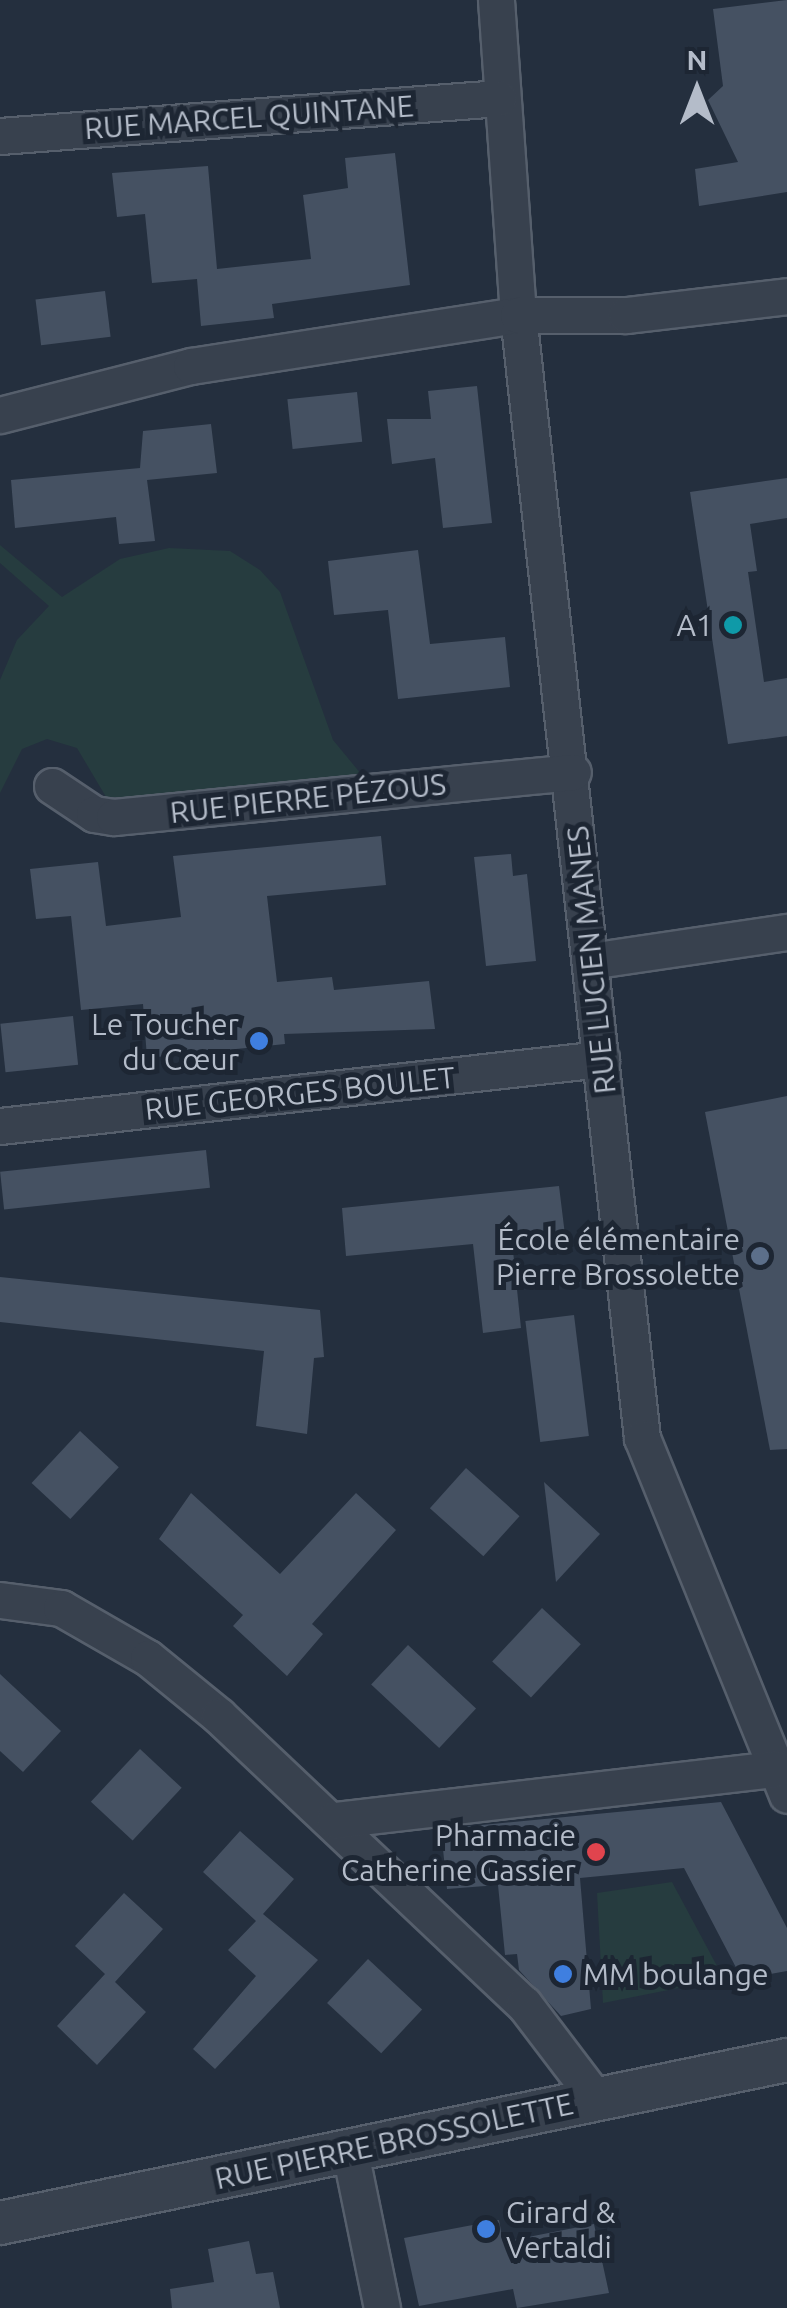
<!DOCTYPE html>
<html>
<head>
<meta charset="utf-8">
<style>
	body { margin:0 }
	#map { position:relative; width:787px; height:2308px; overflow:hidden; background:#242f3e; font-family:Ubuntu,sans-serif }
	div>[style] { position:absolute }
	.green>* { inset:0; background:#263c3f }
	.building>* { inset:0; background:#455162; transform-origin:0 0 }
	.roads { filter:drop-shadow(2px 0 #565f6c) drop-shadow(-2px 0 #565f6c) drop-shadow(0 2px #565f6c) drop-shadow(0 -2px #565f6c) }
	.minor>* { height:35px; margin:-17.5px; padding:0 17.5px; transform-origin:17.5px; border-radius:17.5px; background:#38414e }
	.tertiary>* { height:42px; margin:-21px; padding:0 21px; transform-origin:21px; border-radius:21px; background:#38414e }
	.dots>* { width:28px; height:28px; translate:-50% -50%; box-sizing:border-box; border:5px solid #1d2633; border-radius:50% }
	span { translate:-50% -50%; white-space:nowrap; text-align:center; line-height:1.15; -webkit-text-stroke:10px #1d2633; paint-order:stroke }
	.street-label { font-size:30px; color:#b4bcc9 }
	.poi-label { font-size:30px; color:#b4bcc9 }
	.right { translate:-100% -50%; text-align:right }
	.left { translate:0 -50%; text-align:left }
	.north { position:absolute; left:647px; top:40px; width:100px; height:100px; -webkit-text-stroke:8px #1d2633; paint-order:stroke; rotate:0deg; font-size:28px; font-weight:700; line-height:40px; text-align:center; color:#b4bcc9 }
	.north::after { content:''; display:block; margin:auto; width:35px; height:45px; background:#b4bcc9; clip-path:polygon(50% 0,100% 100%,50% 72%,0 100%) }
</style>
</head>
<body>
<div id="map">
	<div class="green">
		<i style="clip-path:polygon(0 545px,62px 597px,120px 559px,169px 548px,230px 551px,260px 570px,280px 592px,333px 740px,366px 780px,109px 802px,77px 748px,47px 739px,22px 749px,0 793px,0 680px,17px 640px,49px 606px,0 563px)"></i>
		<i style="clip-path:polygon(672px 1882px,724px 1979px,603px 2003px,597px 1893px)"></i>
	</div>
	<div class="building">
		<i style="clip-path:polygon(787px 0,787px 192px,699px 206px,695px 169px,738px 162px,708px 100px,723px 86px,713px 9px)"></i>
		<i style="clip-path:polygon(395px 153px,410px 285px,272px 304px,274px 318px,201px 326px,197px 279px,152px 283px,145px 214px,117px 217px,112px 173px,208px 166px,217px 269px,311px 259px,303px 195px,348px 188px,345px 158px)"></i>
		<i style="left:105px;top:291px;width:46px;height:70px;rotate:83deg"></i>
		<i style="clip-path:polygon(477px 386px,492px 523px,443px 528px,435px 458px,392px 464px,387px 419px,431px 419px,428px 391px)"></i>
		<i style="left:357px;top:392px;width:50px;height:70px;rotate:84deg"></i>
		<i style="clip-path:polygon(211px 424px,217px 473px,147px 480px,155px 541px,119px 544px,116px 517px,15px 528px,11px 480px,140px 468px,143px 431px)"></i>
		<i style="clip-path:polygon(787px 478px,787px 518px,750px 524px,757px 571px,748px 572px,764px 682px,787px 678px,787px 736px,728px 744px,690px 492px)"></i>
		<i style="clip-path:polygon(418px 550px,430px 644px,505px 637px,510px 687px,398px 699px,388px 610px,334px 615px,328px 561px)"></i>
		<i style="clip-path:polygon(381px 836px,386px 885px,267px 896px,277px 982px,332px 977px,334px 990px,429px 981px,435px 1029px,284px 1034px,285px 1044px,147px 1058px,143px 1004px,81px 1010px,71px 916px,36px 919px,30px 869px,98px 862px,106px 926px,181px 917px,173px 856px)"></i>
		<i style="clip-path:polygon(511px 854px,513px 876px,527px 874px,536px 961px,486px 966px,474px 857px)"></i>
		<i style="left:73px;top:1016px;width:49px;height:73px;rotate:84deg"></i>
		<i style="clip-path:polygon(787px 1096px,787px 1449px,770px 1450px,705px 1112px)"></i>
		<i style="left:206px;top:1150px;width:38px;height:207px;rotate:84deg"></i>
		<i style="clip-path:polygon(559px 1186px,565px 1235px,512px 1241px,521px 1328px,483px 1333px,473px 1244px,346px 1256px,342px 1208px)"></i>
		<i style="clip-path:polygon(0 1277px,320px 1310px,324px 1357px,314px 1358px,307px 1434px,256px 1426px,264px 1351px,0 1322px)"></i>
		<i style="left:574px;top:1315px;width:122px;height:49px;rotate:83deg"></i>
		<i style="left:80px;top:1431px;width:53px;height:71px;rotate:43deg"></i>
		<i style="left:466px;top:1468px;width:72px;height:54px;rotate:42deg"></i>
		<i style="clip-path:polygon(544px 1482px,600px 1534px,556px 1582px)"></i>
		<i style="clip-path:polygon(191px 1493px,280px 1574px,356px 1493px,396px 1530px,312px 1624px,323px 1634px,287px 1676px,233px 1626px,243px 1615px,159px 1539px)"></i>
		<i style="left:542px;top:1608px;width:53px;height:73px;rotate:43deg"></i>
		<i style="left:408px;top:1645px;width:93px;height:54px;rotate:43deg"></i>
		<i style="clip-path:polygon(0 1674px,61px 1731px,23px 1772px,0 1751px)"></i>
		<i style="left:140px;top:1749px;width:57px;height:72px;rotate:43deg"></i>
		<i style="clip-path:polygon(721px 1802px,787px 1928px,787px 1971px,742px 1979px,684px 1868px,580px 1878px,591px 2009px,561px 2016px,519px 1970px,517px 1954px,505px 1955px,498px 1885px,447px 1889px,441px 1829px)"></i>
		<i style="clip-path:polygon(240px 1831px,294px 1879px,263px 1914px,318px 1960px,215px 2069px,193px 2049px,256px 1976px,228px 1950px,256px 1921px,203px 1872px)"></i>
		<i style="clip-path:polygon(124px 1893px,163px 1929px,115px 1982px,146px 2012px,97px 2065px,57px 2026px,105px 1974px,75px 1946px)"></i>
		<i style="left:368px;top:1959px;width:74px;height:60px;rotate:43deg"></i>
		<i style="clip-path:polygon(499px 2220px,503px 2242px,594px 2224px,609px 2293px,517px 2308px,513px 2289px,419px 2306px,404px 2238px)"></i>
		<i style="clip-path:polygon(249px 2241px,256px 2274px,273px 2272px,280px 2308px,172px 2308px,170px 2289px,214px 2282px,208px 2249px)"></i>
	</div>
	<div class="roads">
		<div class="minor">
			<i style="left:496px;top:0;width:316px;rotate:86deg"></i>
			<i style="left:518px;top:315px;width:1130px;rotate:83.7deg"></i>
			<i style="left:642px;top:1438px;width:385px;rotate:67.9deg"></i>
			<i style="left:0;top:136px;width:500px;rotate:-4.35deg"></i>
			<i style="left:0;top:415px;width:197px;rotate:-14.4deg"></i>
			<i style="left:191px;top:366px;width:331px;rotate:-8.9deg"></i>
			<i style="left:518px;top:315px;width:108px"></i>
			<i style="left:626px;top:315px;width:162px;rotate:-6.7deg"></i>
			<i style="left:52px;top:786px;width:50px;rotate:33.7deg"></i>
			<i style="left:94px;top:814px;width:20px;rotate:9deg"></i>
			<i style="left:114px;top:817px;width:461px;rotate:-5.6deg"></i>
			<i style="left:590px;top:961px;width:199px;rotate:-8.4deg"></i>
			<i style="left:0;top:1126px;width:605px;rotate:-6.36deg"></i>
			<i style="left:0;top:1600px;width:62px;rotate:7.5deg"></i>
			<i style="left:61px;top:1608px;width:100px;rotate:29.9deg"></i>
			<i style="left:148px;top:1658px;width:92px;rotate:39.2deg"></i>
			<i style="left:219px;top:1716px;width:419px;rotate:43.4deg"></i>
			<i style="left:524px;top:2004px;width:119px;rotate:52.8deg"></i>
			<i style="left:334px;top:1820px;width:446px;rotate:-6.6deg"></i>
			<i style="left:350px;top:2152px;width:159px;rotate:78.4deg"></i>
		</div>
		<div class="tertiary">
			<i style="left:0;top:2223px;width:804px;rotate:-11.7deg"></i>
		</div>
	</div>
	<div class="dots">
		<i style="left:733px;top:625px;background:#0f9aa8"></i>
		<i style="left:259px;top:1041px;background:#3f7fe0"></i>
		<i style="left:760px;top:1256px;background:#5c6f8a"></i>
		<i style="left:596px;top:1852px;background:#e0444e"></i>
		<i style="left:563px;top:1974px;background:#3f7fe0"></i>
		<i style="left:486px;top:2229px;background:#3f7fe0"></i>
	</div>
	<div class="street-label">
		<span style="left:249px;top:117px;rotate:-4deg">RUE MARCEL QUINTANE</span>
		<span style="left:308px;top:798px;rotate:-6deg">RUE PIERRE PÉZOUS</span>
		<span style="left:591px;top:960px;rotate:-96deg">RUE LUCIEN MANES</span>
		<span style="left:300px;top:1093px;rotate:-6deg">RUE GEORGES BOULET</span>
		<span style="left:394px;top:2141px;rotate:-12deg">RUE PIERRE BROSSOLETTE</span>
	</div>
	<div class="poi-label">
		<span class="right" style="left:713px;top:625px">A1</span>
		<span class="right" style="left:239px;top:1041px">Le Toucher<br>du Cœur</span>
		<span class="right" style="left:740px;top:1256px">École élémentaire<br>Pierre Brossolette</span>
		<span class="right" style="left:576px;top:1852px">Pharmacie<br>Catherine Gassier</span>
		<span class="left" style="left:583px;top:1974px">MM boulange</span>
		<span class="left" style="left:506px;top:2229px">Girard &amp;<br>Vertaldi</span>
	</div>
	<div class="north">N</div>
</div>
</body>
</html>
